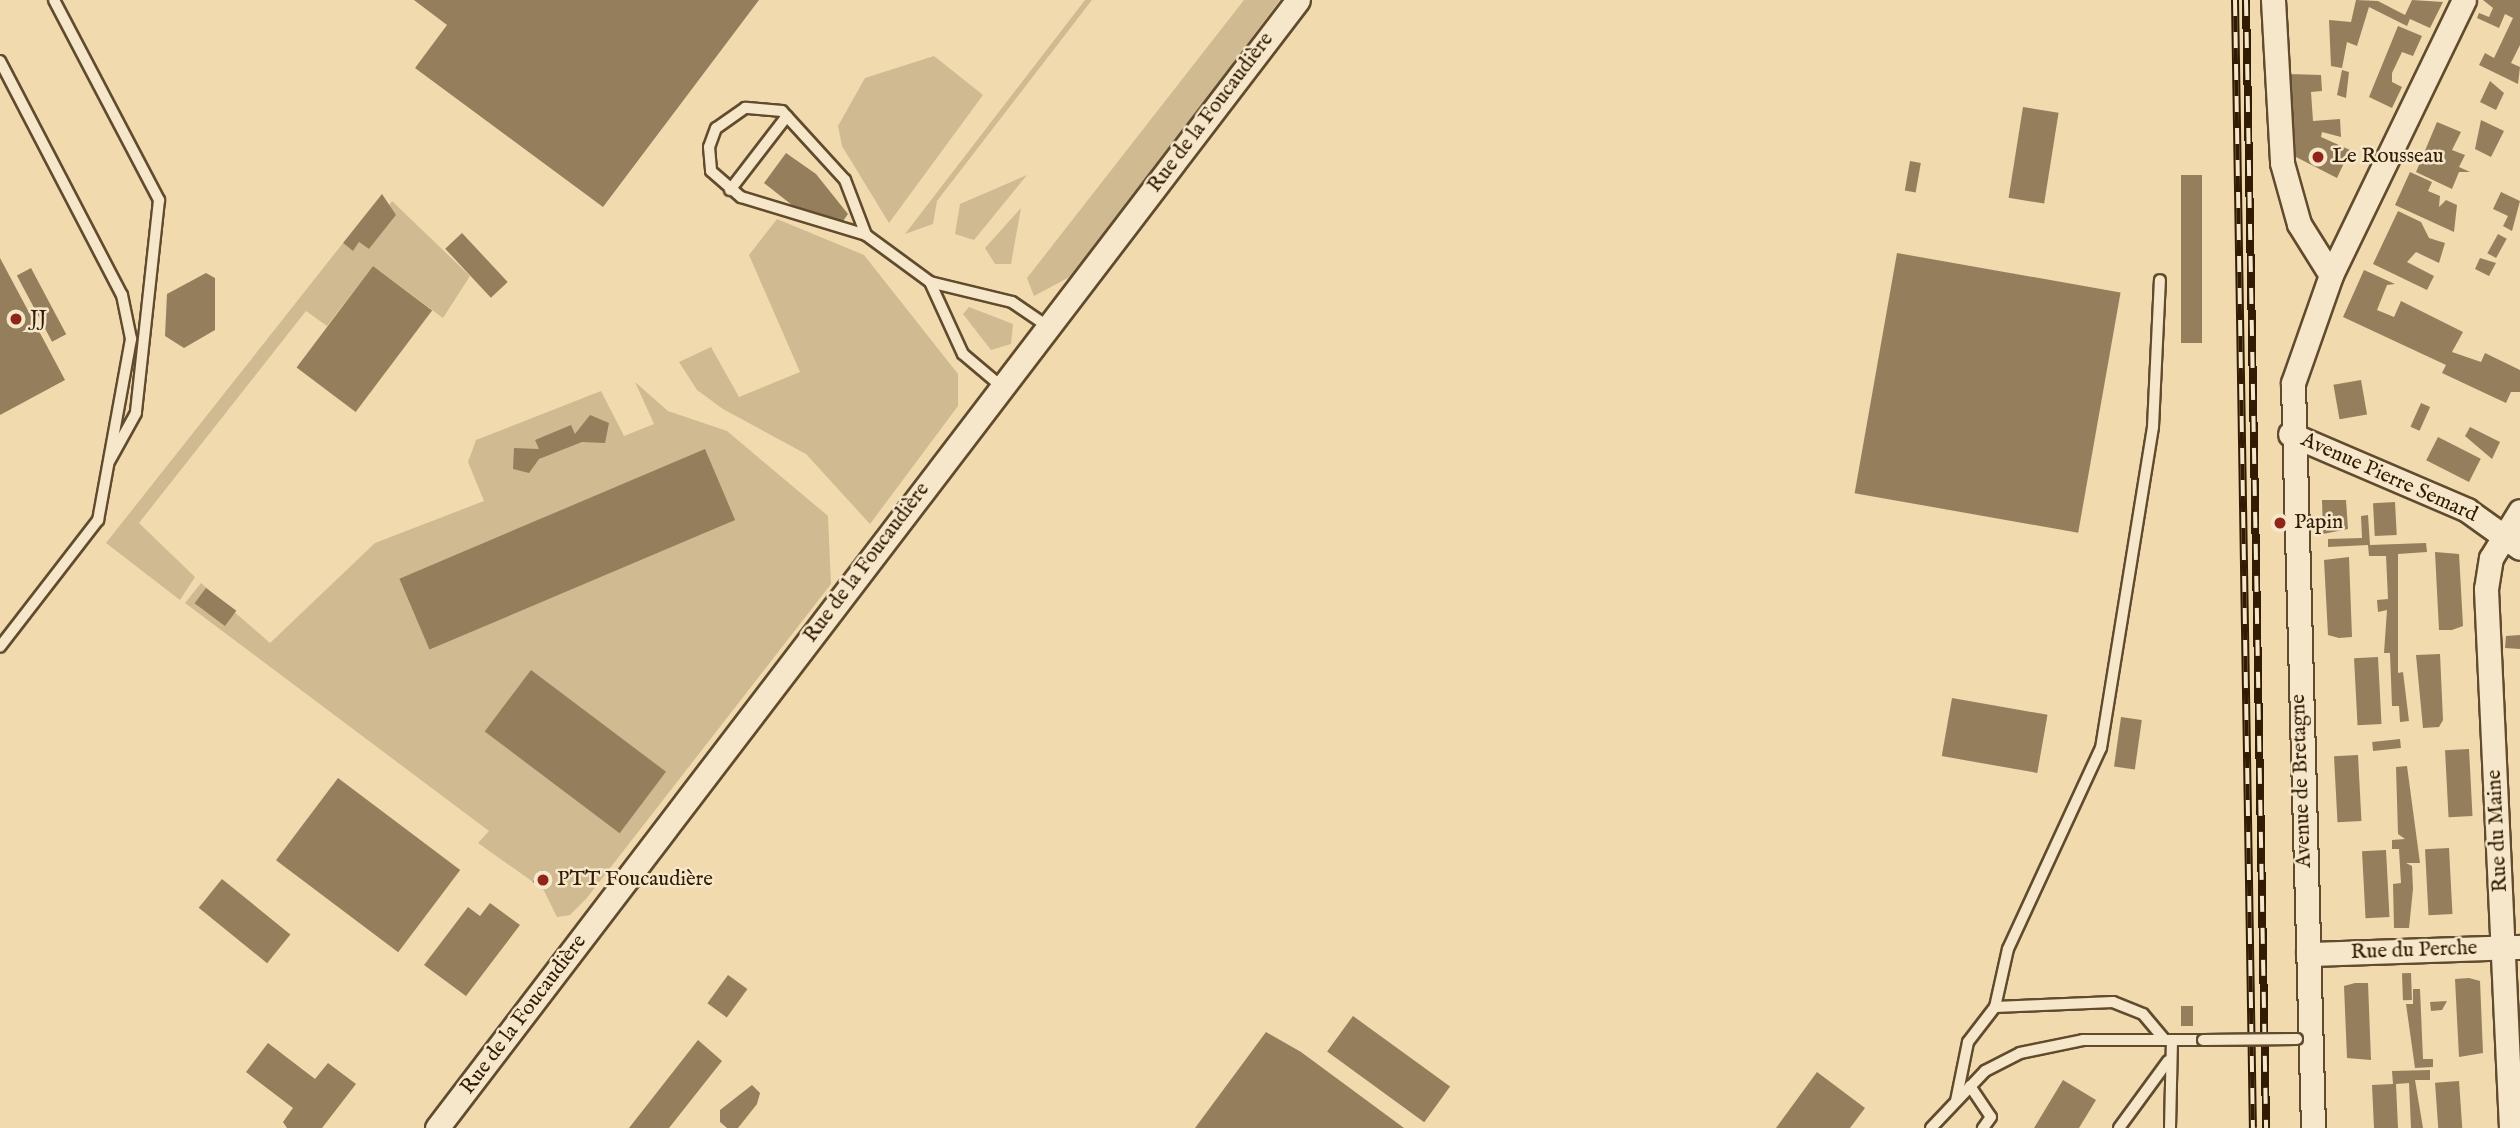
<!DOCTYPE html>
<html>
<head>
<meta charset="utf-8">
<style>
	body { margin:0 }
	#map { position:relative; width:2520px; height:1128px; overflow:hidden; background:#f1daae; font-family:"IM FELL English",serif }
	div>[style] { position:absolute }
	.green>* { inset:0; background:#d0ba91 }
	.building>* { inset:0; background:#957e5c; transform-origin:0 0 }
	.roads { filter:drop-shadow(2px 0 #614b2e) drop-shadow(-2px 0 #614b2e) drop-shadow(0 2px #614b2e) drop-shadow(0 -2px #614b2e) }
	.service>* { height:10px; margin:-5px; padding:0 5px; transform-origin:5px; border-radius:5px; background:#f6e7ca }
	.minor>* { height:23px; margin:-11.5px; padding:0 11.5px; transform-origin:11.5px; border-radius:11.5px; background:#f6e7ca }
	.rail>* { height:8px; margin-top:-4px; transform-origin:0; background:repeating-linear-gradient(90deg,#f6e7ca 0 16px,#311b03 0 32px); box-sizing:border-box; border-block:2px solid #311b03 }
	.bridges { filter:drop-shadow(2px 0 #614b2e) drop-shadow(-2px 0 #614b2e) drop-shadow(0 2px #614b2e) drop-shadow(0 -2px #614b2e) }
	.service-bridge>* { height:10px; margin:-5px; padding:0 5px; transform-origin:5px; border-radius:5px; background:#f6e7ca }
	.dots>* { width:19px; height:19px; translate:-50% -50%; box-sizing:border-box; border:4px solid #f6e7ca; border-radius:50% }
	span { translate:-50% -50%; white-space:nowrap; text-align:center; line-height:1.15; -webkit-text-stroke:5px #f6e7ca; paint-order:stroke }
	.street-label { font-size:21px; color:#311b03 }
	.poi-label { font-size:21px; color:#311b03 }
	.left { translate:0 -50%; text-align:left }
</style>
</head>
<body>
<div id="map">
	<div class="green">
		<i style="clip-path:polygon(1085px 0,1092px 0,937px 201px,933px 224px,905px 234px)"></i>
		<i style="clip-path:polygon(1244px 0,1280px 0,1075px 274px,1034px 296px,1027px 278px)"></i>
		<i style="clip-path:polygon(934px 56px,983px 95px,889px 223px,842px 146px,838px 126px,865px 78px)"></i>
		<i style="clip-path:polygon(1027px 175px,974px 240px,955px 234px,960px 204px)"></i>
		<i style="clip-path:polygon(392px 201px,470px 276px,443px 318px,373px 266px,327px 326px,306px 311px,139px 523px,195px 577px,180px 600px,106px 543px,343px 243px,353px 251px,359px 242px,369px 249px,396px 215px,387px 208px)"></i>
		<i style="clip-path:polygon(1021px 208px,1011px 264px,995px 264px,985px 248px)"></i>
		<i style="clip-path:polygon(777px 219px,864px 255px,958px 374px,958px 406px,870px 524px,806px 454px,723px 409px,697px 390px,679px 362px,711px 347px,739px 397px,800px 372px,749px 255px)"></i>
		<i style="clip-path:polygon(969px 307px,1013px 324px,1011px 344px,991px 350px,963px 314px)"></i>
		<i style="clip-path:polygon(635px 382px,668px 411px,727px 431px,828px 516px,831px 584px,586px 899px,570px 915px,557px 917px,543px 889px,478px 843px,489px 831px,185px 603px,201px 583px,270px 643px,375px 543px,484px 501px,468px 462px,476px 440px,601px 391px,624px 436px,654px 424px)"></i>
	</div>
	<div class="building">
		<i style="clip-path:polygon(414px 0,759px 0,603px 207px,415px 68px,447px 25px)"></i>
		<i style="clip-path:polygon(2356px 0,2378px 1px,2405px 15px,2412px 0,2443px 2px,2430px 28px,2410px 19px,2407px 26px,2369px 7px,2357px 46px,2347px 42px,2342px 68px,2331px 66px,2329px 20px,2351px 22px)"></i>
		<i style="clip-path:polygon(2483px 0,2520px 0,2520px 45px,2511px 63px,2520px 67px,2518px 84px,2479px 65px,2485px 53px,2494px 58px,2513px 18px,2505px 14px,2499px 28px,2477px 18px,2479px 13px,2489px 17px,2493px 8px)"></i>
		<i style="clip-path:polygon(2398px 26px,2422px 36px,2413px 56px,2402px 52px,2392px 73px,2392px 82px,2402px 87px,2392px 108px,2369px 97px)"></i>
		<i style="clip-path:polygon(2342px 70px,2349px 72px,2346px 98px,2337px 95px)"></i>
		<i style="clip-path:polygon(2289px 74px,2321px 75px,2322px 91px,2311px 92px,2313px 121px,2340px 119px,2341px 137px,2322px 132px,2321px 137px,2350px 150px,2337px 178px,2296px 157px)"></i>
		<i style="clip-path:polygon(2490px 81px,2504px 93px,2496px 110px,2480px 102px)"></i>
		<i style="left:2023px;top:107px;width:36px;height:92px;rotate:9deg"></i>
		<i style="clip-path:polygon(2481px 120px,2504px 131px,2491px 157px,2475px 149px)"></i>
		<i style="clip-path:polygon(2437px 122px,2461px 132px,2452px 150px,2465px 155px,2459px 167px,2470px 172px,2459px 172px,2452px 189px,2416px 172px)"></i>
		<i style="clip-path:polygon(786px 153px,816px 174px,848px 214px,841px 224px,792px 205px,764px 183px)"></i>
		<i style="left:1910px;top:161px;width:11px;height:30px;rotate:10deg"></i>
		<i style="clip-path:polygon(2410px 172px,2432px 182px,2428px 191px,2440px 196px,2439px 207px,2446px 200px,2457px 205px,2454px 232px,2395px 205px)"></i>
		<i style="left:2181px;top:175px;width:21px;height:168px"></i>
		<i style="clip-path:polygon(2501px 192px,2520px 201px,2512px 231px,2503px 226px,2508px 216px,2493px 209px)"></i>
		<i style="clip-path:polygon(382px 194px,396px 215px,369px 249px,359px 242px,353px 251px,343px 243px)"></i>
		<i style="clip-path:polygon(2398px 211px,2421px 222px,2429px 238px,2445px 243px,2439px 263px,2416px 252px,2407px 262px,2434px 276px,2427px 290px,2373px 264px)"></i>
		<i style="left:462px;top:233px;width:67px;height:23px;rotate:47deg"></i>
		<i style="left:2498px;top:234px;width:10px;height:22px;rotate:29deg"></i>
		<i style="left:1897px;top:253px;width:227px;height:244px;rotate:10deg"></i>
		<i style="clip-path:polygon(0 258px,65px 380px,0 415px)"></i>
		<i style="clip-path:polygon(2480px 258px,2496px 263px,2489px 276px,2475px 269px)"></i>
		<i style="left:373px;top:266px;width:74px;height:127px;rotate:37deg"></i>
		<i style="left:31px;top:268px;width:75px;height:16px;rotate:62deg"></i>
		<i style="clip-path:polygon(2364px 270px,2395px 284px,2387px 285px,2377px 310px,2394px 317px,2401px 301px,2463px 332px,2452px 352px,2481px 362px,2485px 353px,2520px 370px,2520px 392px,2511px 392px,2506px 403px,2442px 373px,2446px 365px,2343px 317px)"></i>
		<i style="clip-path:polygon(206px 273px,215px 278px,215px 330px,184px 348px,165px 336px,167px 294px)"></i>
		<i style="left:2361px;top:380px;width:35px;height:28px;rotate:80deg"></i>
		<i style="left:2421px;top:403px;width:10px;height:26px;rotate:24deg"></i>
		<i style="clip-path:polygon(590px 415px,609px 423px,605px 443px,582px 442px,539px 459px,529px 473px,513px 469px,514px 448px,539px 449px,535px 440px,571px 425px,575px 434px)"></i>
		<i style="clip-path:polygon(2470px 427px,2500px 442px,2492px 459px,2465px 436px)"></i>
		<i style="left:2438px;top:437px;width:48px;height:26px;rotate:27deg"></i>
		<i style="left:705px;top:449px;width:77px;height:332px;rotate:67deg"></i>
		<i style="clip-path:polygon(2322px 500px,2346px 500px,2348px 529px,2323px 534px)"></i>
		<i style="left:2395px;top:502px;width:33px;height:22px;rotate:87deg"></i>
		<i style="clip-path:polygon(2368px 515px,2370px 545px,2426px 543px,2427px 552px,2398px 554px,2398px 673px,2403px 672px,2409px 721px,2400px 722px,2399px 706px,2392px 706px,2390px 653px,2384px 653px,2387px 610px,2378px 612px,2377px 600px,2388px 599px,2386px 556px,2369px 556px,2368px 545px,2328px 547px,2328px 539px,2362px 538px,2361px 516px)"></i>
		<i style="clip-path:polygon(2435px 552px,2459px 554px,2463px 626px,2452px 630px,2439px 630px)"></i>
		<i style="clip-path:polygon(2349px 557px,2352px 637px,2339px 638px,2328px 635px,2324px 560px)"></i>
		<i style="left:206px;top:588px;width:38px;height:19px;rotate:37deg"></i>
		<i style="clip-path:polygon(2520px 635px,2520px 649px,2505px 648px,2506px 636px)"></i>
		<i style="clip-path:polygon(2440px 654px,2443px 720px,2439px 727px,2423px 728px,2416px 655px)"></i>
		<i style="left:2378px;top:657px;width:67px;height:24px;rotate:87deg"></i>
		<i style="left:531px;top:670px;width:169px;height:77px;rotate:37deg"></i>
		<i style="left:1952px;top:698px;width:97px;height:59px;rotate:10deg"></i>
		<i style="left:2121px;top:717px;width:21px;height:50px;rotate:8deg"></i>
		<i style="left:2400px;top:739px;width:9px;height:28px;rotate:84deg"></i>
		<i style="left:2469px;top:749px;width:67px;height:24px;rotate:87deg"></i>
		<i style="left:2358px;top:755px;width:66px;height:24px;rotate:87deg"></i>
		<i style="clip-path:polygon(2407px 766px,2420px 863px,2406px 863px,2412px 866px,2413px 889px,2409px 928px,2394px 928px,2393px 884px,2401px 883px,2399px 849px,2392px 849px,2392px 840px,2405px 839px,2398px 834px,2396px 767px)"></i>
		<i style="left:338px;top:778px;width:153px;height:103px;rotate:37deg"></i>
		<i style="left:2449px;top:848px;width:66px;height:24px;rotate:87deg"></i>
		<i style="left:2386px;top:850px;width:67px;height:24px;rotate:87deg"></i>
		<i style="left:542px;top:870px;width:13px;height:15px;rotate:39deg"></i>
		<i style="left:222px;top:879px;width:88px;height:37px;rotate:39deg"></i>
		<i style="clip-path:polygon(490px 903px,520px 925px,466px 996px,424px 965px,468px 907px,480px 916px)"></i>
		<i style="left:2411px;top:973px;width:27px;height:9px;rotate:88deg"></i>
		<i style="left:728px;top:975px;width:24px;height:35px;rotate:36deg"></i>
		<i style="clip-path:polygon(2469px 978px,2480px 981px,2483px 1053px,2459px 1057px,2455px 979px)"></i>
		<i style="clip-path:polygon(2355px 983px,2368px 983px,2371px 1060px,2347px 1058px,2344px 986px)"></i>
		<i style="clip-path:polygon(2413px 989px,2420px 989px,2423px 1059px,2433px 1059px,2433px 1067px,2415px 1068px,2406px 1004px,2413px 1004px)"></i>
		<i style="clip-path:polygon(2447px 1001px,2442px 1010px,2431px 1011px,2430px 1002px)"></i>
		<i style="left:2181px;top:1006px;width:12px;height:20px"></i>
		<i style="left:1353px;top:1016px;width:120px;height:44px;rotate:36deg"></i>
		<i style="clip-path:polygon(1266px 1032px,1301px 1052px,1404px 1128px,1195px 1128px)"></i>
		<i style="clip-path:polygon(698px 1040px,722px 1061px,669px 1128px,629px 1128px)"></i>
		<i style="clip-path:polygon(268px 1043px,315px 1079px,328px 1063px,356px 1084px,322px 1128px,287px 1128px,283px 1122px,293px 1108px,246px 1072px)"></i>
		<i style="clip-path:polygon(2430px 1070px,2430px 1080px,2415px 1080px,2423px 1128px,2411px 1128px,2409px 1083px,2396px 1084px,2398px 1128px,2374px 1128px,2372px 1085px,2393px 1084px,2392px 1071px)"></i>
		<i style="clip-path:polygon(1817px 1072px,1865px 1108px,1850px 1128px,1776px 1128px)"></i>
		<i style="clip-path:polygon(2063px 1080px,2096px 1100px,2079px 1128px,2034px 1128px)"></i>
		<i style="left:2459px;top:1081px;width:47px;height:24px;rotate:86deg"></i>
		<i style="clip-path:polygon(752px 1085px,760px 1093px,757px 1104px,738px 1128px,727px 1128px,720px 1122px,720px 1110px)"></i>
	</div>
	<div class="roads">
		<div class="service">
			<i style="left:54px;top:0;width:226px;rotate:62.3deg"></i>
			<i style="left:159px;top:200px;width:214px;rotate:96.2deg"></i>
			<i style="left:136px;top:413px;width:54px;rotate:119deg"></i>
			<i style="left:0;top:61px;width:264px;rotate:62.5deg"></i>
			<i style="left:122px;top:295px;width:45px;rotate:78.4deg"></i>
			<i style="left:131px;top:339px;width:184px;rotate:100.3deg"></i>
			<i style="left:98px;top:520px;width:160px;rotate:127.7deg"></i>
			<i style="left:730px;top:190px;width:93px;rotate:-52.4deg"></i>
			<i style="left:866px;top:235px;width:59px;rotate:-110.9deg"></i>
			<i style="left:845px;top:180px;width:93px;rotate:-132.4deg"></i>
			<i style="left:782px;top:111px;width:37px;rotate:-175deg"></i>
			<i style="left:745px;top:108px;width:35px;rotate:145deg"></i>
			<i style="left:716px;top:128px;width:20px;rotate:110deg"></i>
			<i style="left:709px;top:147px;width:24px;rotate:85deg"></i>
			<i style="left:711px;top:171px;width:40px;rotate:41deg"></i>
			<i style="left:741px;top:197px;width:131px;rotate:16.9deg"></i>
			<i style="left:866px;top:235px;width:79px;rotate:36.3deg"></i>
			<i style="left:930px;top:282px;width:84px;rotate:13.7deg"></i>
			<i style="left:1012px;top:302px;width:42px;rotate:34.4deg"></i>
			<i style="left:930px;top:282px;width:79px;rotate:65.4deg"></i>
			<i style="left:963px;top:354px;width:50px;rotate:40.1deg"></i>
			<i style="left:1995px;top:1007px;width:118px;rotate:-2.4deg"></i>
			<i style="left:2113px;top:1002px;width:32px;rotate:22deg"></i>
			<i style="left:2143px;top:1014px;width:34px;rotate:50deg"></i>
			<i style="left:1970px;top:1086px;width:37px;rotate:56deg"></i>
			<i style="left:1991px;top:1117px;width:14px;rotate:126deg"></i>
			<i style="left:1956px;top:1101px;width:60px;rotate:-78.5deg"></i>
			<i style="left:1968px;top:1042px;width:44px;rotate:-52.4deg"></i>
			<i style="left:1995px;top:1007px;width:59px;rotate:-77.4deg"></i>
			<i style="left:2008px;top:949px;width:221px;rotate:-65.2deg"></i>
			<i style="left:2101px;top:748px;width:325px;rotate:-80.8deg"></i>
			<i style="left:2153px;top:427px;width:147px;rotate:-87.3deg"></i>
			<i style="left:1931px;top:1128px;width:79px;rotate:-46.5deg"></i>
			<i style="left:1985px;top:1071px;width:39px;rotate:-27deg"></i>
			<i style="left:2020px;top:1053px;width:64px;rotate:-11.7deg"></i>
			<i style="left:2083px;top:1040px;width:120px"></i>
			<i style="left:2119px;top:1128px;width:83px;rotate:-53.8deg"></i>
			<i style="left:2170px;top:1128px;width:88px;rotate:-88.7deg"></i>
		</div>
		<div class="minor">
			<i style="left:2273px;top:0;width:163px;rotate:86.8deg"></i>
			<i style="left:2282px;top:163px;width:63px;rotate:74.4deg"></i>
			<i style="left:2299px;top:224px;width:60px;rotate:57.9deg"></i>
			<i style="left:2290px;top:434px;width:193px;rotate:23.2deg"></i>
			<i style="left:2467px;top:510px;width:65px;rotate:35.6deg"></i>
			<i style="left:2308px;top:954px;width:212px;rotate:-1.9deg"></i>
			<i style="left:437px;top:1128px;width:1419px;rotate:-52.65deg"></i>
			<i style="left:2313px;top:1128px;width:745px;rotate:-91.54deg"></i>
			<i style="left:2293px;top:383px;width:114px;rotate:-70.6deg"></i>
			<i style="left:2331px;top:275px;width:305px;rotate:-64.2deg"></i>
			<i style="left:2511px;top:1128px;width:540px;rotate:-92.66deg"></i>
			<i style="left:2486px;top:589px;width:31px;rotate:-81deg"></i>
			<i style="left:2491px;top:558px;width:55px;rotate:-58.3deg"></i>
		</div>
	</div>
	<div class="rail">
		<i style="left:2235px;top:0;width:1128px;rotate:89.09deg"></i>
		<i style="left:2246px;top:0;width:1128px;rotate:88.98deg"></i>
	</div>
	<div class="bridges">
		<div class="service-bridge">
			<i style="left:2203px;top:1040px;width:94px;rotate:-0.6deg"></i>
		</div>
	</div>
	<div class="dots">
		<i style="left:2318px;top:157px;background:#8f2418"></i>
		<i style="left:16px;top:319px;background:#8f2418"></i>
		<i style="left:2280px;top:523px;background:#8f2418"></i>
		<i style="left:543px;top:880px;background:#8f2418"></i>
	</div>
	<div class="street-label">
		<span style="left:1211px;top:113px;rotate:-53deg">Rue de la Foucaudière</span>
		<span style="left:2389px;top:478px;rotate:24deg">Avenue Pierre Semard</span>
		<span style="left:867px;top:563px;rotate:-53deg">Rue de la Foucaudière</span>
		<span style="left:2302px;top:781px;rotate:-92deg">Avenue de Bretagne</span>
		<span style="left:2498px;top:831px;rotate:-93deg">Rue du Maine</span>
		<span style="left:2414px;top:951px;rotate:-2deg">Rue du Perche</span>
		<span style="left:524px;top:1015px;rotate:-53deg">Rue de la Foucaudière</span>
	</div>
	<div class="poi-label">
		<span class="left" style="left:2332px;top:157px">Le Rousseau</span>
		<span class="left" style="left:30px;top:319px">JJ</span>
		<span class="left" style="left:2294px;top:523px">Papin</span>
		<span class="left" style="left:557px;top:880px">PTT Foucaudière</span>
	</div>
</div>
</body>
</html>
